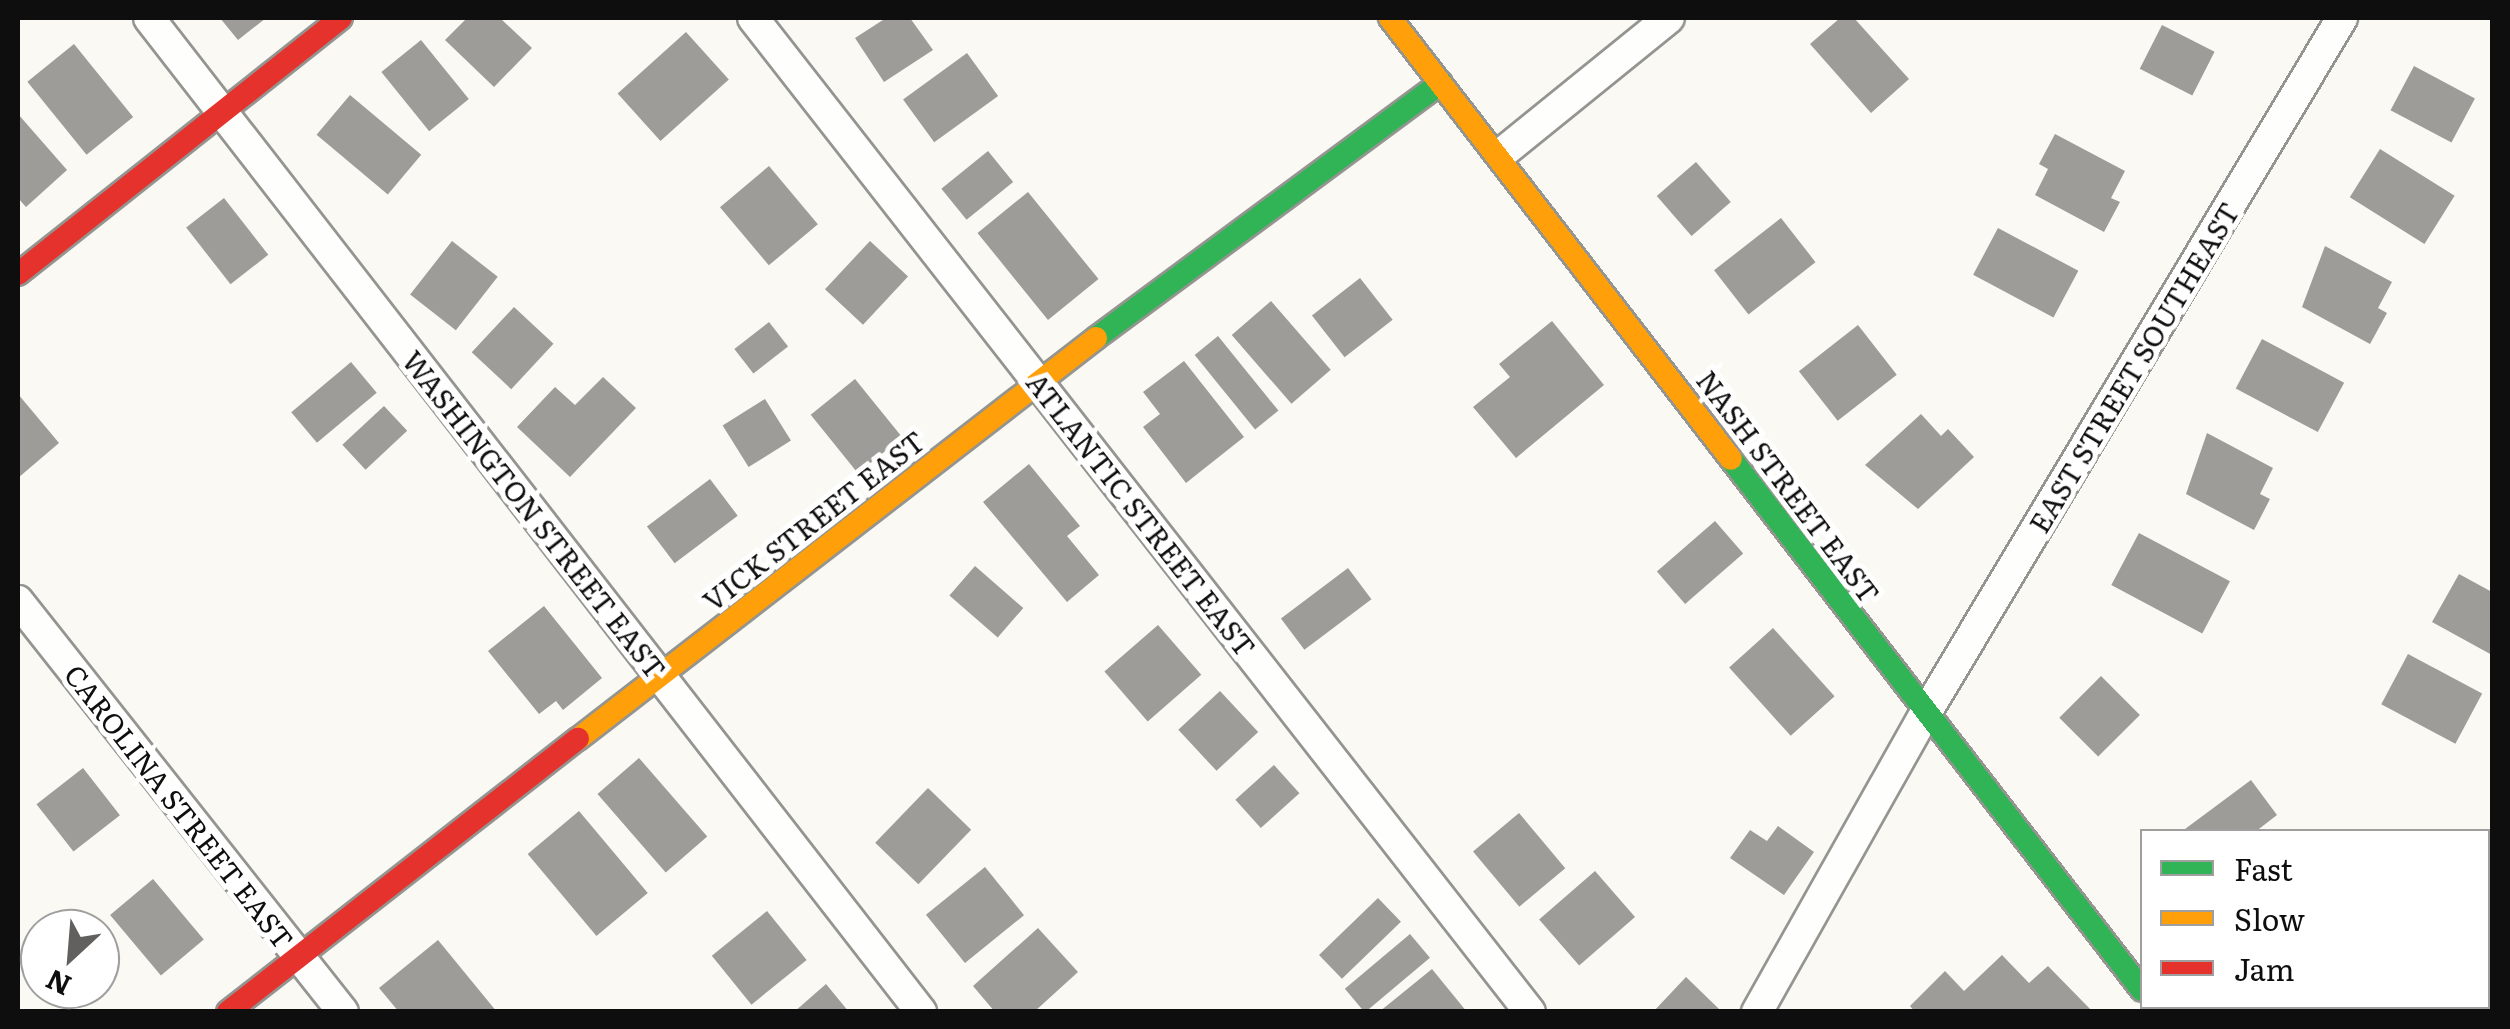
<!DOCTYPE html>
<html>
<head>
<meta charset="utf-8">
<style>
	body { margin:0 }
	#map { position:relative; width:2510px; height:1029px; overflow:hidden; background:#faf9f3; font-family:Literata,serif }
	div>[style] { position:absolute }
	.building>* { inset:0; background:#9e9c98; transform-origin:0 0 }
	.roads { filter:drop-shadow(2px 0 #949491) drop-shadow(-2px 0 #949491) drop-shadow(0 2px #949491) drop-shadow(0 -2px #949491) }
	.street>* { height:30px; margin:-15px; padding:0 15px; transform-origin:15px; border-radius:15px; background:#fefefd }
	.fast>* { height:22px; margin:-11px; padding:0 11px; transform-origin:11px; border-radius:11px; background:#30b455 }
	.slow>* { height:22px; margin:-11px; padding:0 11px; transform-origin:11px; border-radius:11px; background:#ff9f0a }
	.jam>* { height:22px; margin:-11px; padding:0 11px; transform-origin:11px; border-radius:11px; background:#e5322d }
	span { translate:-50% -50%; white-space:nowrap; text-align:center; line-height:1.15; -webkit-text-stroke:10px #fff; paint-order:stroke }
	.street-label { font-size:28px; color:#0e0e0e }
	.frame { position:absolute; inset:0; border:20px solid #0e0e0e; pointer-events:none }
	.legend { position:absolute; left:2140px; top:829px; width:350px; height:180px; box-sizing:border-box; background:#fff; border:2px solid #9f9f9f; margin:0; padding:12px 18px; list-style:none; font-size:30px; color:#0e0e0e }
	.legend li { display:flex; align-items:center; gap:20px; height:50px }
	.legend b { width:50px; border:2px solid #9f9f9f }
	.north { position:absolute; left:20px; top:909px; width:100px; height:100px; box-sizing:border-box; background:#fff; border:2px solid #9f9f9f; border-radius:50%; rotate:206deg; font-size:28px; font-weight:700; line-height:40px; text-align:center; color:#0e0e0e }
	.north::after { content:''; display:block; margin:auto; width:35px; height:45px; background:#61605e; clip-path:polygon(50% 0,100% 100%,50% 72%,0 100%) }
</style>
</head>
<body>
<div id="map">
	<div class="building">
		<i style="clip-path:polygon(220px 18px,266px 18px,238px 40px)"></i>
		<i style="clip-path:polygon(467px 18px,500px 18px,532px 48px,494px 87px,445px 40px)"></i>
		<i style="clip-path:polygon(886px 18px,910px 18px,933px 50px,884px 82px,855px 38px)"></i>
		<i style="clip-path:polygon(1840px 18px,1854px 18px,1909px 79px,1871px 113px,1810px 44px)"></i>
		<i style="left:2162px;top:25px;width:59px;height:49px;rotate:27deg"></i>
		<i style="left:686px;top:32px;width:64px;height:92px;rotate:48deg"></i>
		<i style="left:421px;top:40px;width:76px;height:51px;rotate:51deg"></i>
		<i style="left:74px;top:44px;width:94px;height:60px;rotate:51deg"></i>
		<i style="left:967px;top:53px;width:53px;height:79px;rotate:54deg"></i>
		<i style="left:2414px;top:66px;width:69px;height:50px;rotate:28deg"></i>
		<i style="left:350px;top:95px;width:93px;height:52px;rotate:40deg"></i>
		<i style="clip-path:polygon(18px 114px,67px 170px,26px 207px,18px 198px)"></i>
		<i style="clip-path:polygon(2055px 134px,2125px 171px,2111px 198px,2120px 202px,2104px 232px,2035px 195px,2048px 169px,2039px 164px)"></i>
		<i style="left:2380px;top:149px;width:88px;height:57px;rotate:32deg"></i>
		<i style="left:988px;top:151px;width:40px;height:60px;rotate:51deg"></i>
		<i style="left:1696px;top:162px;width:53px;height:52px;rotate:49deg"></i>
		<i style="left:769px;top:166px;width:76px;height:64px;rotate:50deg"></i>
		<i style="left:1028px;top:192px;width:112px;height:65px;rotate:51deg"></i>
		<i style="left:224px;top:198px;width:72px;height:48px;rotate:52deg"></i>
		<i style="left:1781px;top:218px;width:56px;height:85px;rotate:52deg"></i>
		<i style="left:1998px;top:228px;width:91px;height:53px;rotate:28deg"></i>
		<i style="left:452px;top:241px;width:58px;height:68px;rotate:38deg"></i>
		<i style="left:870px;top:241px;width:52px;height:66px;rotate:43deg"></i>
		<i style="clip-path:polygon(2325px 246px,2392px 282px,2378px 308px,2387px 313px,2370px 344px,2302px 307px)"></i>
		<i style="left:1360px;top:278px;width:53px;height:61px;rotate:52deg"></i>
		<i style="left:1271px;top:301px;width:91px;height:52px;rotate:49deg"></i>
		<i style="left:514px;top:307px;width:54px;height:62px;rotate:43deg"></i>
		<i style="clip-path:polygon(1552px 321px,1604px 385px,1516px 458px,1473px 407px,1510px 377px,1499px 364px)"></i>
		<i style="left:769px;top:322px;width:31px;height:44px;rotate:52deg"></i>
		<i style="left:1858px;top:325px;width:63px;height:75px;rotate:52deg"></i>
		<i style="left:1218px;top:336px;width:96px;height:30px;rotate:51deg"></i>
		<i style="left:2262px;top:339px;width:93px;height:56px;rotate:28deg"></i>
		<i style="clip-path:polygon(1184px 361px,1244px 437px,1186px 483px,1143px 427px,1160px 414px,1143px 392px)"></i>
		<i style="left:351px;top:362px;width:40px;height:78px;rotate:50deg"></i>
		<i style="clip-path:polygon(603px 377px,636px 408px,570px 477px,517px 427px,555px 387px,575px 405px)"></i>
		<i style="left:855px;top:379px;width:75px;height:57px;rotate:51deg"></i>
		<i style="clip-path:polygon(18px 394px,59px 443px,18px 478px)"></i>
		<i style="left:765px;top:399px;width:49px;height:50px;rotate:58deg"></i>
		<i style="left:384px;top:406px;width:34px;height:57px;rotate:47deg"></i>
		<i style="clip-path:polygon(1921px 414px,1941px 436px,1948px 429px,1974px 457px,1918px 509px,1865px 465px)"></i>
		<i style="clip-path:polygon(2207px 433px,2273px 468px,2260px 494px,2270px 499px,2254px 530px,2186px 494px)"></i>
		<i style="clip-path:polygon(1029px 464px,1080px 526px,1067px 536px,1099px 575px,1067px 602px,983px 502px)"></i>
		<i style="left:710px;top:479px;width:46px;height:79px;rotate:53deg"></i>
		<i style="left:1715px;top:521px;width:43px;height:77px;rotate:49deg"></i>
		<i style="left:2139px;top:533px;width:103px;height:59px;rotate:28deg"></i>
		<i style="left:975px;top:566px;width:64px;height:39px;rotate:41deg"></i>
		<i style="left:1348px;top:568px;width:39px;height:84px;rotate:53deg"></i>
		<i style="clip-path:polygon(2459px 574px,2492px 592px,2492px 655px,2432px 622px)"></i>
		<i style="clip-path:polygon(544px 606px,602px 678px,563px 710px,556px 701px,539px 714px,488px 651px)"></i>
		<i style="left:1158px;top:625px;width:66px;height:71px;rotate:49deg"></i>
		<i style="left:1773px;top:628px;width:92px;height:59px;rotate:48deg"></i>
		<i style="left:2408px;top:654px;width:84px;height:57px;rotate:28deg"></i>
		<i style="left:2101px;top:676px;width:55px;height:59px;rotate:45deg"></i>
		<i style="left:1220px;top:691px;width:56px;height:57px;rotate:47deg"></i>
		<i style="left:639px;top:758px;width:104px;height:55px;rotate:49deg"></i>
		<i style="left:1274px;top:765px;width:38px;height:52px;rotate:48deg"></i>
		<i style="left:83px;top:768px;width:60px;height:59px;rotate:52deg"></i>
		<i style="clip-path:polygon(2251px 780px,2277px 815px,2255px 832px,2181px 832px)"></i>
		<i style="left:928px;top:788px;width:60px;height:76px;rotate:44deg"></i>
		<i style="left:579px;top:811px;width:107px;height:67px;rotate:50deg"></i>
		<i style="left:1519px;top:813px;width:72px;height:60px;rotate:50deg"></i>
		<i style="clip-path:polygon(1778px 826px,1814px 852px,1784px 895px,1730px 858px,1750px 830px,1767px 841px)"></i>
		<i style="left:985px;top:867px;width:62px;height:76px;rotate:51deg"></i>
		<i style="left:1595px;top:871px;width:61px;height:74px;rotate:49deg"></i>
		<i style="left:153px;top:879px;width:79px;height:56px;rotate:50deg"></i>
		<i style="left:1378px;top:898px;width:33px;height:82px;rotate:46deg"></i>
		<i style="left:767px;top:911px;width:63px;height:71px;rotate:51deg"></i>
		<i style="clip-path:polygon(1038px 928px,1078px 972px,1034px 1012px,995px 1012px,973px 986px)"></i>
		<i style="left:1410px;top:934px;width:31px;height:85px;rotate:50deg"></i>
		<i style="clip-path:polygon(438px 940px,497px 1012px,399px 1012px,379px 988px)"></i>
		<i style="clip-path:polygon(2002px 955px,2029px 983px,2048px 966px,2093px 1012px,1915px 1012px,1910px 1006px,1945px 971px,1964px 991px)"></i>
		<i style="clip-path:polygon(1432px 969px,1467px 1012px,1379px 1012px)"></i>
		<i style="clip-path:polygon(1686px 977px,1719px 1009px,1653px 1012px)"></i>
		<i style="clip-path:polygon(826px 984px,849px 1012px,794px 1012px)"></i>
	</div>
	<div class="roads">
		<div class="street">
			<i style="left:149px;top:18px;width:1259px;rotate:52.16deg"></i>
			<i style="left:753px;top:18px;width:1262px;rotate:51.99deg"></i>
			<i style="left:1501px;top:154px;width:216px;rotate:-39deg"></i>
			<i style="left:18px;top:601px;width:524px;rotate:51.66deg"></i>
			<i style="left:2488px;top:869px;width:9px;rotate:-63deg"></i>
			<i style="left:1757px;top:1012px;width:340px;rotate:-60.6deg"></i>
			<i style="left:1924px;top:716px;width:814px;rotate:-59.08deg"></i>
			<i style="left:2400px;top:1012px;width:7px;rotate:-63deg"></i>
		</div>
		<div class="fast">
			<i style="left:1096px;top:338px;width:429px;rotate:-36.5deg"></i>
			<i style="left:1731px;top:459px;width:671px;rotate:52.26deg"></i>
		</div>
		<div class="slow">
			<i style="left:1390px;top:18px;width:557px;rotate:52.29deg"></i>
			<i style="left:578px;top:739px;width:655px;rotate:-37.74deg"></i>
		</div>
		<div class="jam">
			<i style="left:18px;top:274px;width:412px;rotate:-38.4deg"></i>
			<i style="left:228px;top:1012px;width:444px;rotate:-38deg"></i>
		</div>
	</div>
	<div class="street-label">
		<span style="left:2133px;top:367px;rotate:-59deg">EAST STREET SOUTHEAST</span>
		<span style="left:1789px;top:486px;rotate:53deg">NASH STREET EAST</span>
		<span style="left:535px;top:514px;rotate:52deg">WASHINGTON STREET EAST</span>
		<span style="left:1142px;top:514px;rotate:52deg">ATLANTIC STREET EAST</span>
		<span style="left:813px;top:520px;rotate:-38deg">VICK STREET EAST</span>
		<span style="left:180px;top:806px;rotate:52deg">CAROLINA STREET EAST</span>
	</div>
	<div class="frame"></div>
	<ul class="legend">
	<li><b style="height:12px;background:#30b455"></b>Fast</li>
	<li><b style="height:12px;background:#ff9f0a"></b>Slow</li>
	<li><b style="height:12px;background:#e5322d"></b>Jam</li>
	</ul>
	<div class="north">N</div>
</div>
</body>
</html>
